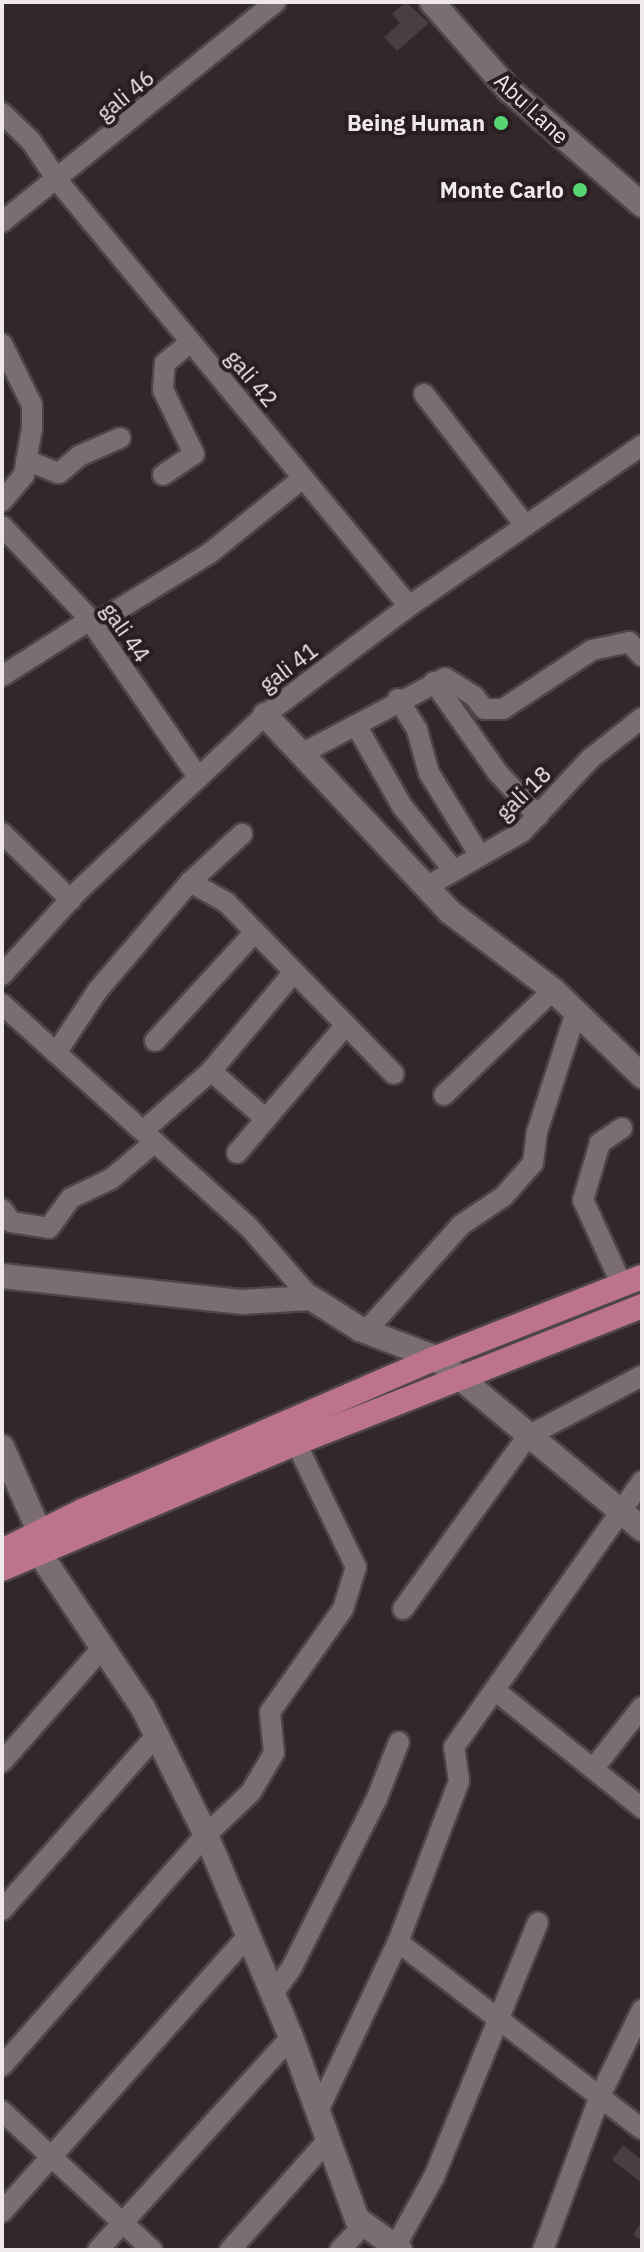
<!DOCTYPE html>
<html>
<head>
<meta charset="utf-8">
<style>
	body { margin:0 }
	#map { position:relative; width:644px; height:2252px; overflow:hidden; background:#32282b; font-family:"IBM Plex Sans",sans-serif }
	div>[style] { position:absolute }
	.building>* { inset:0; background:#493e41 }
	.roads { filter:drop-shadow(2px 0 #4d4547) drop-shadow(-2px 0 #4d4547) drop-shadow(0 2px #4d4547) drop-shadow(0 -2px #4d4547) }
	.minor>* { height:20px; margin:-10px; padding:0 10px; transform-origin:10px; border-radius:10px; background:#7a6e71 }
	.tertiary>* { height:24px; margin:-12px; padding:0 12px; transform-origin:12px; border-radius:12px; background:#7a6e71 }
	.primary>* { height:24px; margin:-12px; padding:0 12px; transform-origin:12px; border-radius:12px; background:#bd738e }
	.dots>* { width:22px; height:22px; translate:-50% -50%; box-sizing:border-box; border:4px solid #281e21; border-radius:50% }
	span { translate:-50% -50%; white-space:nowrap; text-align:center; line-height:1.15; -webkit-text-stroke:8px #281e21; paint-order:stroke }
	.street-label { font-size:22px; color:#f0e9eb }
	.poi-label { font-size:22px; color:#f0e9eb; font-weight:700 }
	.right { translate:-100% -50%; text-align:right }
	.frame { position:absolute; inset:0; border:4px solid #f0e9eb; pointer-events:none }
</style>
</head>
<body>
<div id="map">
	<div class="building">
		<i style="clip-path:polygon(406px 2px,429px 23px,397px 51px,384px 37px,400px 23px,392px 14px)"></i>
		<i style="clip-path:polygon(623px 2145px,642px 2160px,642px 2183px,612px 2160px)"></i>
		<i style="clip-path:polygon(642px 2221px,642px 2241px,633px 2235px)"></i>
	</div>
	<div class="roads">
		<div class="minor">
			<i style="left:2px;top:113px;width:40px;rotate:44deg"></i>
			<i style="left:31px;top:141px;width:48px;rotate:56deg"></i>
			<i style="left:58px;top:181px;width:551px;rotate:50.45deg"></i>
			<i style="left:2px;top:222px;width:351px;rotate:-38.8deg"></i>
			<i style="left:2px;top:344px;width:68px;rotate:63.8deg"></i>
			<i style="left:32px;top:405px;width:23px;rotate:90deg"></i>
			<i style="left:32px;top:428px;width:48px;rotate:99.7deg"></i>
			<i style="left:24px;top:475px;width:34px;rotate:130deg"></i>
			<i style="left:424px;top:394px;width:165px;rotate:52.4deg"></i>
			<i style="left:26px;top:460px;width:35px;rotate:22deg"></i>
			<i style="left:59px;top:473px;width:26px;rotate:-40deg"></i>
			<i style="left:79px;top:456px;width:45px;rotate:-23.7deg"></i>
			<i style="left:163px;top:475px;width:37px;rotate:-34deg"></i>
			<i style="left:194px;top:454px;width:71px;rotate:-115.8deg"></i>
			<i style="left:163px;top:390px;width:27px;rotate:-86deg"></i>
			<i style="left:165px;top:363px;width:33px;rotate:-39deg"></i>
			<i style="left:2px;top:526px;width:124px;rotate:46.6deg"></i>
			<i style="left:87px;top:616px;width:196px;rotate:55.4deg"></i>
			<i style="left:93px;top:625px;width:137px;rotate:-31.6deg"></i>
			<i style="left:210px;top:553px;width:119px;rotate:-38.9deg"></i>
			<i style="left:2px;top:676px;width:104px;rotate:-32.5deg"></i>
			<i style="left:434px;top:682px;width:111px;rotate:54.9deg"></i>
			<i style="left:498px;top:773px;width:59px;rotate:47.1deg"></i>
			<i style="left:398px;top:699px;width:36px;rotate:58deg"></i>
			<i style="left:417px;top:730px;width:45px;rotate:74.4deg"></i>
			<i style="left:429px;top:773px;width:97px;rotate:58.4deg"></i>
			<i style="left:356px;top:725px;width:93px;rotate:60.4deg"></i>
			<i style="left:402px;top:806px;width:83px;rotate:51.3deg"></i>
			<i style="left:301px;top:754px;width:163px;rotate:-27.8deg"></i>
			<i style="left:445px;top:678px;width:34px;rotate:32deg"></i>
			<i style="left:474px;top:696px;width:16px;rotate:52deg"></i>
			<i style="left:484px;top:709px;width:19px"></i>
			<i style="left:503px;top:709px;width:107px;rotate:-33.5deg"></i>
			<i style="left:592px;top:650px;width:38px;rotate:-12deg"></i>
			<i style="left:629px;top:642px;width:19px;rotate:47deg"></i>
			<i style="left:2px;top:833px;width:96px;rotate:44.2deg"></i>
			<i style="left:190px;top:882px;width:71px;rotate:-42.7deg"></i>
			<i style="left:426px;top:887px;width:111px;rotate:-29.8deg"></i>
			<i style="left:522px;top:832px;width:100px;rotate:-47deg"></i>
			<i style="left:590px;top:759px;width:66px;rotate:-38.3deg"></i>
			<i style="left:2px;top:975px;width:110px;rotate:-47.9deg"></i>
			<i style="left:76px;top:893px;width:260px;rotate:-43.3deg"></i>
			<i style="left:265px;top:715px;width:181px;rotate:-37.1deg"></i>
			<i style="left:409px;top:606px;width:283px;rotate:-34.6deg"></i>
			<i style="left:2px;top:1004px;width:330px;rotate:42.1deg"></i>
			<i style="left:247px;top:1225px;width:97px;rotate:48.8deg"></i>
			<i style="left:155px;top:1041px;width:148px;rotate:-47.5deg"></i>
			<i style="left:56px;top:1053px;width:76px;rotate:-56.3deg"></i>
			<i style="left:98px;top:990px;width:142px;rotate:-49.6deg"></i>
			<i style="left:190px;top:882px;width:41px;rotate:29.1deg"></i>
			<i style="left:226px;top:902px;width:240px;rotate:45.7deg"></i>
			<i style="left:211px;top:1071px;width:73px;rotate:41.1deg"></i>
			<i style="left:444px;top:1095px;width:151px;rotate:-43.9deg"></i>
			<i style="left:622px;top:1128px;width:27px;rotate:146deg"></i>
			<i style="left:600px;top:1143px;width:59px;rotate:106.6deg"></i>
			<i style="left:583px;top:1200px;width:94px;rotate:65.4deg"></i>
			<i style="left:143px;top:1131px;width:91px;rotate:-41.4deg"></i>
			<i style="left:211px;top:1071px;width:129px;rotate:-50deg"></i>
			<i style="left:237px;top:1153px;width:168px;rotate:-49.6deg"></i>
			<i style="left:2px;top:1209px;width:16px;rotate:55deg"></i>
			<i style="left:11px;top:1222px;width:38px;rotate:9deg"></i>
			<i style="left:49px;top:1228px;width:37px;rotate:-54deg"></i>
			<i style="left:71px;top:1198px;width:44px;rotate:-25.4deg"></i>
			<i style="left:111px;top:1179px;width:57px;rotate:-40.1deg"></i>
			<i style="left:366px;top:1331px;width:142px;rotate:-48.1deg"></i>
			<i style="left:461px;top:1225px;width:52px;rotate:-34deg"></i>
			<i style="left:504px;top:1196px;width:44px;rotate:-48.7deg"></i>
			<i style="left:533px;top:1163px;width:31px;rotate:-83deg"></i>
			<i style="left:537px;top:1132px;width:126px;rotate:-72deg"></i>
			<i style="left:403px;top:1609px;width:213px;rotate:-54.2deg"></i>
			<i style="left:528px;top:1436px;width:129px;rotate:-27.8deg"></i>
			<i style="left:497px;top:1692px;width:186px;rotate:38.7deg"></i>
			<i style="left:2px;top:1762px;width:153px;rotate:-48.7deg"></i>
			<i style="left:593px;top:1769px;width:79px;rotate:-51.7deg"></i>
			<i style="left:2px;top:1910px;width:234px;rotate:-48.5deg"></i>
			<i style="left:398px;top:1942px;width:307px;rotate:37.5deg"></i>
			<i style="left:272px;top:1995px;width:34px;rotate:-54deg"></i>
			<i style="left:292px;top:1967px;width:189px;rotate:-63.3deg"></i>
			<i style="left:377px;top:1798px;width:60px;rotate:-68.6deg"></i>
			<i style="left:2px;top:2066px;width:308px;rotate:-48.6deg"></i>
			<i style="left:206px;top:1835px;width:62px;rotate:-43.7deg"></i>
			<i style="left:251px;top:1792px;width:45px;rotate:-59.5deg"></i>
			<i style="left:274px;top:1753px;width:41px;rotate:-95.6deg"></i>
			<i style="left:270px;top:1712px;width:126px;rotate:-54.7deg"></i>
			<i style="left:343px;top:1609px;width:44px;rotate:-72.8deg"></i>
			<i style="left:356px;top:1567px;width:138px;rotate:-115.8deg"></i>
			<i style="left:2px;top:2111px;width:205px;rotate:42.8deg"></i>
			<i style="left:318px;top:2111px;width:187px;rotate:-64.7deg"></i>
			<i style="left:398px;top:1942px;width:172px;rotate:-69.2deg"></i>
			<i style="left:459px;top:1781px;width:34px;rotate:-98deg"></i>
			<i style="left:454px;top:1747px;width:326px;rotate:-54.7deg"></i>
			<i style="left:2px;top:2212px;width:370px;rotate:-48.3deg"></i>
			<i style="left:395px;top:2247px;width:80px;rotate:-60.9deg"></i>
			<i style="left:434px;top:2177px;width:275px;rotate:-67.8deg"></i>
			<i style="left:98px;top:2250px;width:287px;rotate:-47.8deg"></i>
			<i style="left:230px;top:2250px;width:147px;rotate:-48.3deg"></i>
			<i style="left:340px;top:2250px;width:35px;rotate:-47deg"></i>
			<i style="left:543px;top:2250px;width:164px;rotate:-69.7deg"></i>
			<i style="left:600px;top:2096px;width:96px;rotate:-64deg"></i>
		</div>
		<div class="tertiary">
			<i style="left:432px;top:2px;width:117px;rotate:48.8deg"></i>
			<i style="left:509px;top:90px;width:176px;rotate:40.8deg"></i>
			<i style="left:265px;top:715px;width:270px;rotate:46.8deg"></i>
			<i style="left:450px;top:912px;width:129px;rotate:37.1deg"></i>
			<i style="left:553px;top:990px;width:124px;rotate:44deg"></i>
			<i style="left:2px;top:1276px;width:240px;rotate:6.2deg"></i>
			<i style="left:241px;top:1302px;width:70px;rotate:-3.3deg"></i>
			<i style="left:311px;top:1298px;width:58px;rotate:32.3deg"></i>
			<i style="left:360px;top:1329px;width:81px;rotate:20.9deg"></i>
			<i style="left:436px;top:1358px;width:268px;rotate:39.7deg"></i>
			<i style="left:2px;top:1447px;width:94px;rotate:66.2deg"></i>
			<i style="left:38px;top:1551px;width:189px;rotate:56.2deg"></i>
			<i style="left:143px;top:1708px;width:142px;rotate:63.6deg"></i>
			<i style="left:206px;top:1835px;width:219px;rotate:67.2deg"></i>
			<i style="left:291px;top:2037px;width:194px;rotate:70.1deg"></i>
			<i style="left:357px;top:2219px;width:53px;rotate:35.8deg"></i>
		</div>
		<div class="primary">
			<i style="left:2px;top:1551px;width:89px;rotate:-26.6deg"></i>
			<i style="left:82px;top:1511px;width:386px;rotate:-23.4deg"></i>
			<i style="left:436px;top:1358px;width:221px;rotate:-21.5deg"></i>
			<i style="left:2px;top:1569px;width:320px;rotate:-23.2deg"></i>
			<i style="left:296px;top:1443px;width:372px;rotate:-21.6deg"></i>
		</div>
	</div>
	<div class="dots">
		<i style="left:501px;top:123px;background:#56d671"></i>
		<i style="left:580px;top:190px;background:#56d671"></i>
	</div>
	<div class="street-label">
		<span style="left:125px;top:95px;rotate:-39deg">gali 46</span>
		<span style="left:532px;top:108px;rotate:43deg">Abu Lane</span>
		<span style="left:252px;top:378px;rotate:50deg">gali 42</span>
		<span style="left:126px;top:632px;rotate:55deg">gali 44</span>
		<span style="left:288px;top:667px;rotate:-37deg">gali 41</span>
		<span style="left:523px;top:793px;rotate:-44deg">gali 18</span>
	</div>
	<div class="poi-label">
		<span class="right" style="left:485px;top:123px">Being Human</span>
		<span class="right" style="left:564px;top:190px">Monte Carlo</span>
	</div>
	<div class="frame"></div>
</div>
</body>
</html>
